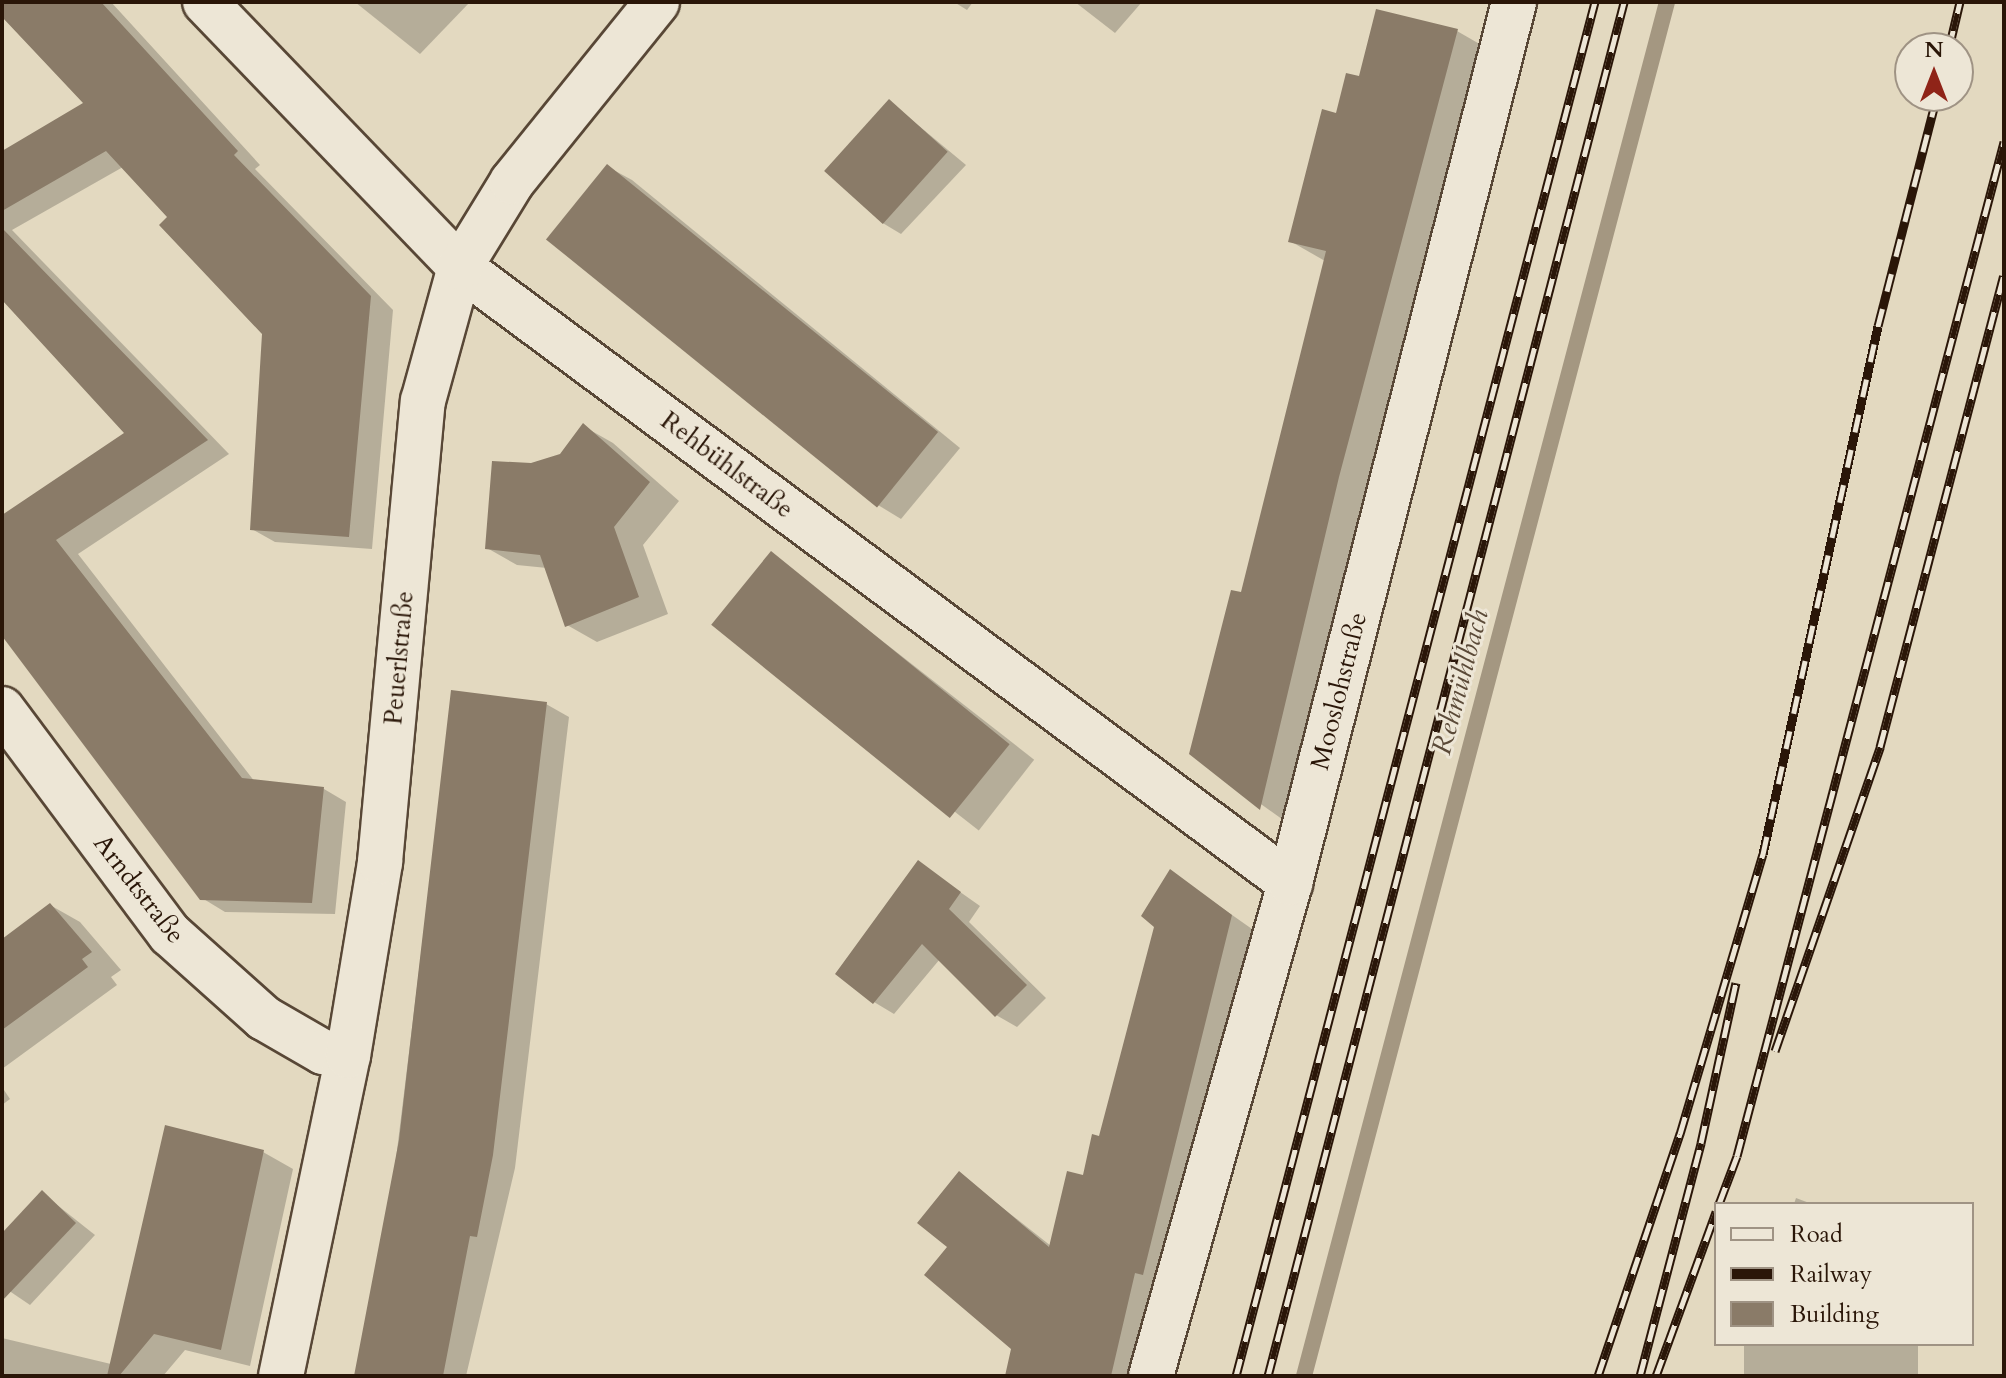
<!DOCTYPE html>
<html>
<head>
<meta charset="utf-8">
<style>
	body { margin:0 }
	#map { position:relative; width:2006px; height:1378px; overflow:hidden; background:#e3d9c0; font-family:Cardo,serif }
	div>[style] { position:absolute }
	.shadow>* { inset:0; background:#0003; transform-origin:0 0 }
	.stream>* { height:16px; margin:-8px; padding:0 8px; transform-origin:8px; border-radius:8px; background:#a49781 }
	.building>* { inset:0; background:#8a7b68; transform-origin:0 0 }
	.roads { filter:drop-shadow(2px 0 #584736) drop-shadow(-2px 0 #584736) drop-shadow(0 2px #584736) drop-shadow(0 -2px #584736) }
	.minor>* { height:44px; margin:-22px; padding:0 22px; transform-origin:22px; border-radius:22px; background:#ede6d6 }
	.rail>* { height:9px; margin-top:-4.5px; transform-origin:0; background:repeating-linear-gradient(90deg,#ede6d6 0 18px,#2a1608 0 36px); box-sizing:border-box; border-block:2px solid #2a1608 }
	span { translate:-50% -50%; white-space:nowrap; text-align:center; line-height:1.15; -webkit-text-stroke:6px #ede6d6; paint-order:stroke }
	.street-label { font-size:26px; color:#2a1608 }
	.water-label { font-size:28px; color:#5b4a38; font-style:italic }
	.frame { position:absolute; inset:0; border:4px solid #2a1608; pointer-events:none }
	.legend { position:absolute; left:1714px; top:1202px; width:260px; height:144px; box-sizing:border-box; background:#ede6d6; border:2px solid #9f9384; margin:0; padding:10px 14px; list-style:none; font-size:24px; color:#2a1608 }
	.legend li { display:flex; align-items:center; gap:16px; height:40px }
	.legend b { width:40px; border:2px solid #9f9384 }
	.north { position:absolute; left:1894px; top:32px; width:80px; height:80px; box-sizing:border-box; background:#ede6d6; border:2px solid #9f9384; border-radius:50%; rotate:0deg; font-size:22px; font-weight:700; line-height:32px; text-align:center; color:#2a1608 }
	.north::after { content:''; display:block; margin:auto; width:28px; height:36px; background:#8f2418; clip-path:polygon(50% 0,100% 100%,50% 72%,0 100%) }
</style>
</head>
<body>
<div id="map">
	<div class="shadow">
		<i style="clip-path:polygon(2px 2px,111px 2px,260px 165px,255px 169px,393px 310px,372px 549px,275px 542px,252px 529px,264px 334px,170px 218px,123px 167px,12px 230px,229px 454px,78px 554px,255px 782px,324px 789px,346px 802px,335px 914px,225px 912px,202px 898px,2px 632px,2px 517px,127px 433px,2px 297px,2px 154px,86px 104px,2px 14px)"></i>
		<i style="clip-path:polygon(355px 2px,470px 2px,420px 54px)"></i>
		<i style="clip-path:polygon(954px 2px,973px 2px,967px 10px)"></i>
		<i style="clip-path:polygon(1075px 2px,1142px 2px,1115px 33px)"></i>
		<i style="clip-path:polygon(1457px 31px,1490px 50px,1293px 827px,1191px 754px,1243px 595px,1325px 261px,1290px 241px,1337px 115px,1360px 78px)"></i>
		<i style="clip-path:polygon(889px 101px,966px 165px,901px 234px,881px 222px)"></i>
		<i style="clip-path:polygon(608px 167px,632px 180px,960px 448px,901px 519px,878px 505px,549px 238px)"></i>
		<i style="clip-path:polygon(583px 426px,613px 443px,679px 501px,643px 545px,668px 614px,597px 642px,567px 625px,547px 568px,517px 565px,487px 548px,531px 465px,561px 455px)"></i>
		<i style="left:771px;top:554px;width:334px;height:90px;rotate:38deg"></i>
		<i style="clip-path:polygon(453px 692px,546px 704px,569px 717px,515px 1168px,466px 1376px,356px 1376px,388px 1224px)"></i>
		<i style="clip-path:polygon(919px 863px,980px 906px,969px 922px,1046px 998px,1017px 1027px,996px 1015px,940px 959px,894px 1014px,874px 1002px)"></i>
		<i style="clip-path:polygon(1171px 872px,1252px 929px,1164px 1285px,1134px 1376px,1008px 1376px,1013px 1348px,950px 1247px,960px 1174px,1051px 1246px,1100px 1138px)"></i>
		<i style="clip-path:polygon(50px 905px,80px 922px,121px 970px,111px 977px,117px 985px,2px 1069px,2px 941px)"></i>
		<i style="clip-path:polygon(2px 1087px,10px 1099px,2px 1105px)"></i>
		<i style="clip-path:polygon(263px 1152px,293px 1169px,250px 1366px,185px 1350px,163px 1376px,2px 1376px,2px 1338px,111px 1364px)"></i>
		<i style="clip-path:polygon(42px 1193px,95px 1235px,30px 1305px,2px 1286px,2px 1236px)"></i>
		<i style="clip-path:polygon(1796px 1198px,1812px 1204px,1794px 1204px)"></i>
		<i style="left:1744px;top:1344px;width:174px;height:34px"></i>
	</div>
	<div class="stream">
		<i style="left:1304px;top:1376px;width:1421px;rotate:-75.2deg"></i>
	</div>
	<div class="building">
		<i style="clip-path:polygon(2px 2px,101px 2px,238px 151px,234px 155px,371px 296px,349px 537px,250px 530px,262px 334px,159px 225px,167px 217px,106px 151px,2px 211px,2px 151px,83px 103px,2px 17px)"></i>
		<i style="clip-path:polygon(1376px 9px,1458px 29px,1339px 477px,1260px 810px,1189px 754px,1231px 590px,1241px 592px,1326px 251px,1288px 242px,1322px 109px,1336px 113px,1346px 73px,1359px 76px)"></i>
		<i style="left:889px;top:99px;width:79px;height:97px;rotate:42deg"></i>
		<i style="left:607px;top:164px;width:426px;height:97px;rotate:39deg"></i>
		<i style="clip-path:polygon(2px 228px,208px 440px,56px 540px,242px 778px,324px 787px,312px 903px,200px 900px,2px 636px,2px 515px,124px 433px,2px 300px)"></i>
		<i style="clip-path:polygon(583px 423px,650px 482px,614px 527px,639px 597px,565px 627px,540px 555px,485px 549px,492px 461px,531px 463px,560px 454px)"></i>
		<i style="left:771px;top:551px;width:307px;height:95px;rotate:39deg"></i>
		<i style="clip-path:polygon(451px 690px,547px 702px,493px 1155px,477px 1237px,470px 1236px,443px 1376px,354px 1376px,399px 1140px)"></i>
		<i style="clip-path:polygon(918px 860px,961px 892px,949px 909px,1027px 985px,995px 1017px,922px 944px,873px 1004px,835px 974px)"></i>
		<i style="clip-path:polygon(1170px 869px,1232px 915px,1143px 1275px,1135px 1273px,1111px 1376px,1005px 1376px,1011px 1349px,924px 1275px,947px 1247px,917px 1223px,959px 1171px,1049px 1247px,1067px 1171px,1083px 1175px,1092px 1134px,1099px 1136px,1154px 927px,1141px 916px)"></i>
		<i style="clip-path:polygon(50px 903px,92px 952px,82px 959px,88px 967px,2px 1030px,2px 939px)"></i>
		<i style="clip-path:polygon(165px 1125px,264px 1150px,221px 1350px,154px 1334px,119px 1376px,107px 1376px)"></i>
		<i style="clip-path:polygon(42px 1190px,76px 1223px,2px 1301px,2px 1233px)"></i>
	</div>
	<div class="roads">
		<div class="minor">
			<i style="left:205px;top:2px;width:368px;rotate:46.1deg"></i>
			<i style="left:460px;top:267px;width:1034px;rotate:36.58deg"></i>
			<i style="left:2px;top:709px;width:281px;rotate:53.3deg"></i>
			<i style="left:170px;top:934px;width:126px;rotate:41.8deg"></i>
			<i style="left:264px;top:1018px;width:68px;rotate:30deg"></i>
			<i style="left:323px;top:1052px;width:25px;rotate:9deg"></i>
			<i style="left:281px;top:1376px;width:327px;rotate:-78.2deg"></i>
			<i style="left:348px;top:1056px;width:197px;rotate:-80.6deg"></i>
			<i style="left:380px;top:862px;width:463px;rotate:-84.7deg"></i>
			<i style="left:423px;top:401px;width:139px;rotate:-74.6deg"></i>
			<i style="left:460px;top:267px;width:100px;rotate:-58.5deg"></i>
			<i style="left:512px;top:182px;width:231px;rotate:-51.1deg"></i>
			<i style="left:1151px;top:1376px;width:512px;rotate:-74.25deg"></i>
			<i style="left:1290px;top:883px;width:909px;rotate:-75.73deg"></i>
		</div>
	</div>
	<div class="rail">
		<i style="left:1949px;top:48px;width:47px;rotate:-76.6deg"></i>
		<i style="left:1775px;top:1051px;width:322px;rotate:-70.9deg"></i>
		<i style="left:1880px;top:747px;width:487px;rotate:-75.3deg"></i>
		<i style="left:1719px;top:1204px;width:51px;rotate:-69.4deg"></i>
		<i style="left:1737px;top:1156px;width:1049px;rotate:-75.25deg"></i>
		<i style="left:1236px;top:1376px;width:1420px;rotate:-75.36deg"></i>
		<i style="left:1268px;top:1376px;width:1419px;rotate:-75.47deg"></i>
		<i style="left:1598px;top:1376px;width:256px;rotate:-71.3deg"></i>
		<i style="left:1680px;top:1134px;width:292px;rotate:-73.5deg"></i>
		<i style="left:1763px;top:854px;width:540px;rotate:-77.71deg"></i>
		<i style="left:1878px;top:326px;width:237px;rotate:-75.6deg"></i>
		<i style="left:1640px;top:1376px;width:241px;rotate:-75.3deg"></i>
		<i style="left:1701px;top:1143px;width:164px;rotate:-77.7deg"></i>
		<i style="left:1656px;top:1376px;width:175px;rotate:-69.9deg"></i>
	</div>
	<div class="street-label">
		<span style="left:727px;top:465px;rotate:37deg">Rehbühlstraße</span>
		<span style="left:399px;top:658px;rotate:-85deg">Peuerlstraße</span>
		<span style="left:1339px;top:691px;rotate:-76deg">Mooslohstraße</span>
		<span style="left:139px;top:889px;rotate:52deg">Arndtstraße</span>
	</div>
	<div class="water-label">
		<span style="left:1460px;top:682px;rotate:-75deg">Rehmühlbach</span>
	</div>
	<div class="frame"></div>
	<ul class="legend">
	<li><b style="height:10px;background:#ede6d6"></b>Road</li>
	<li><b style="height:10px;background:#2a1608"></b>Railway</li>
	<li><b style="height:22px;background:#8a7b68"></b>Building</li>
	</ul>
	<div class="north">N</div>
</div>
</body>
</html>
